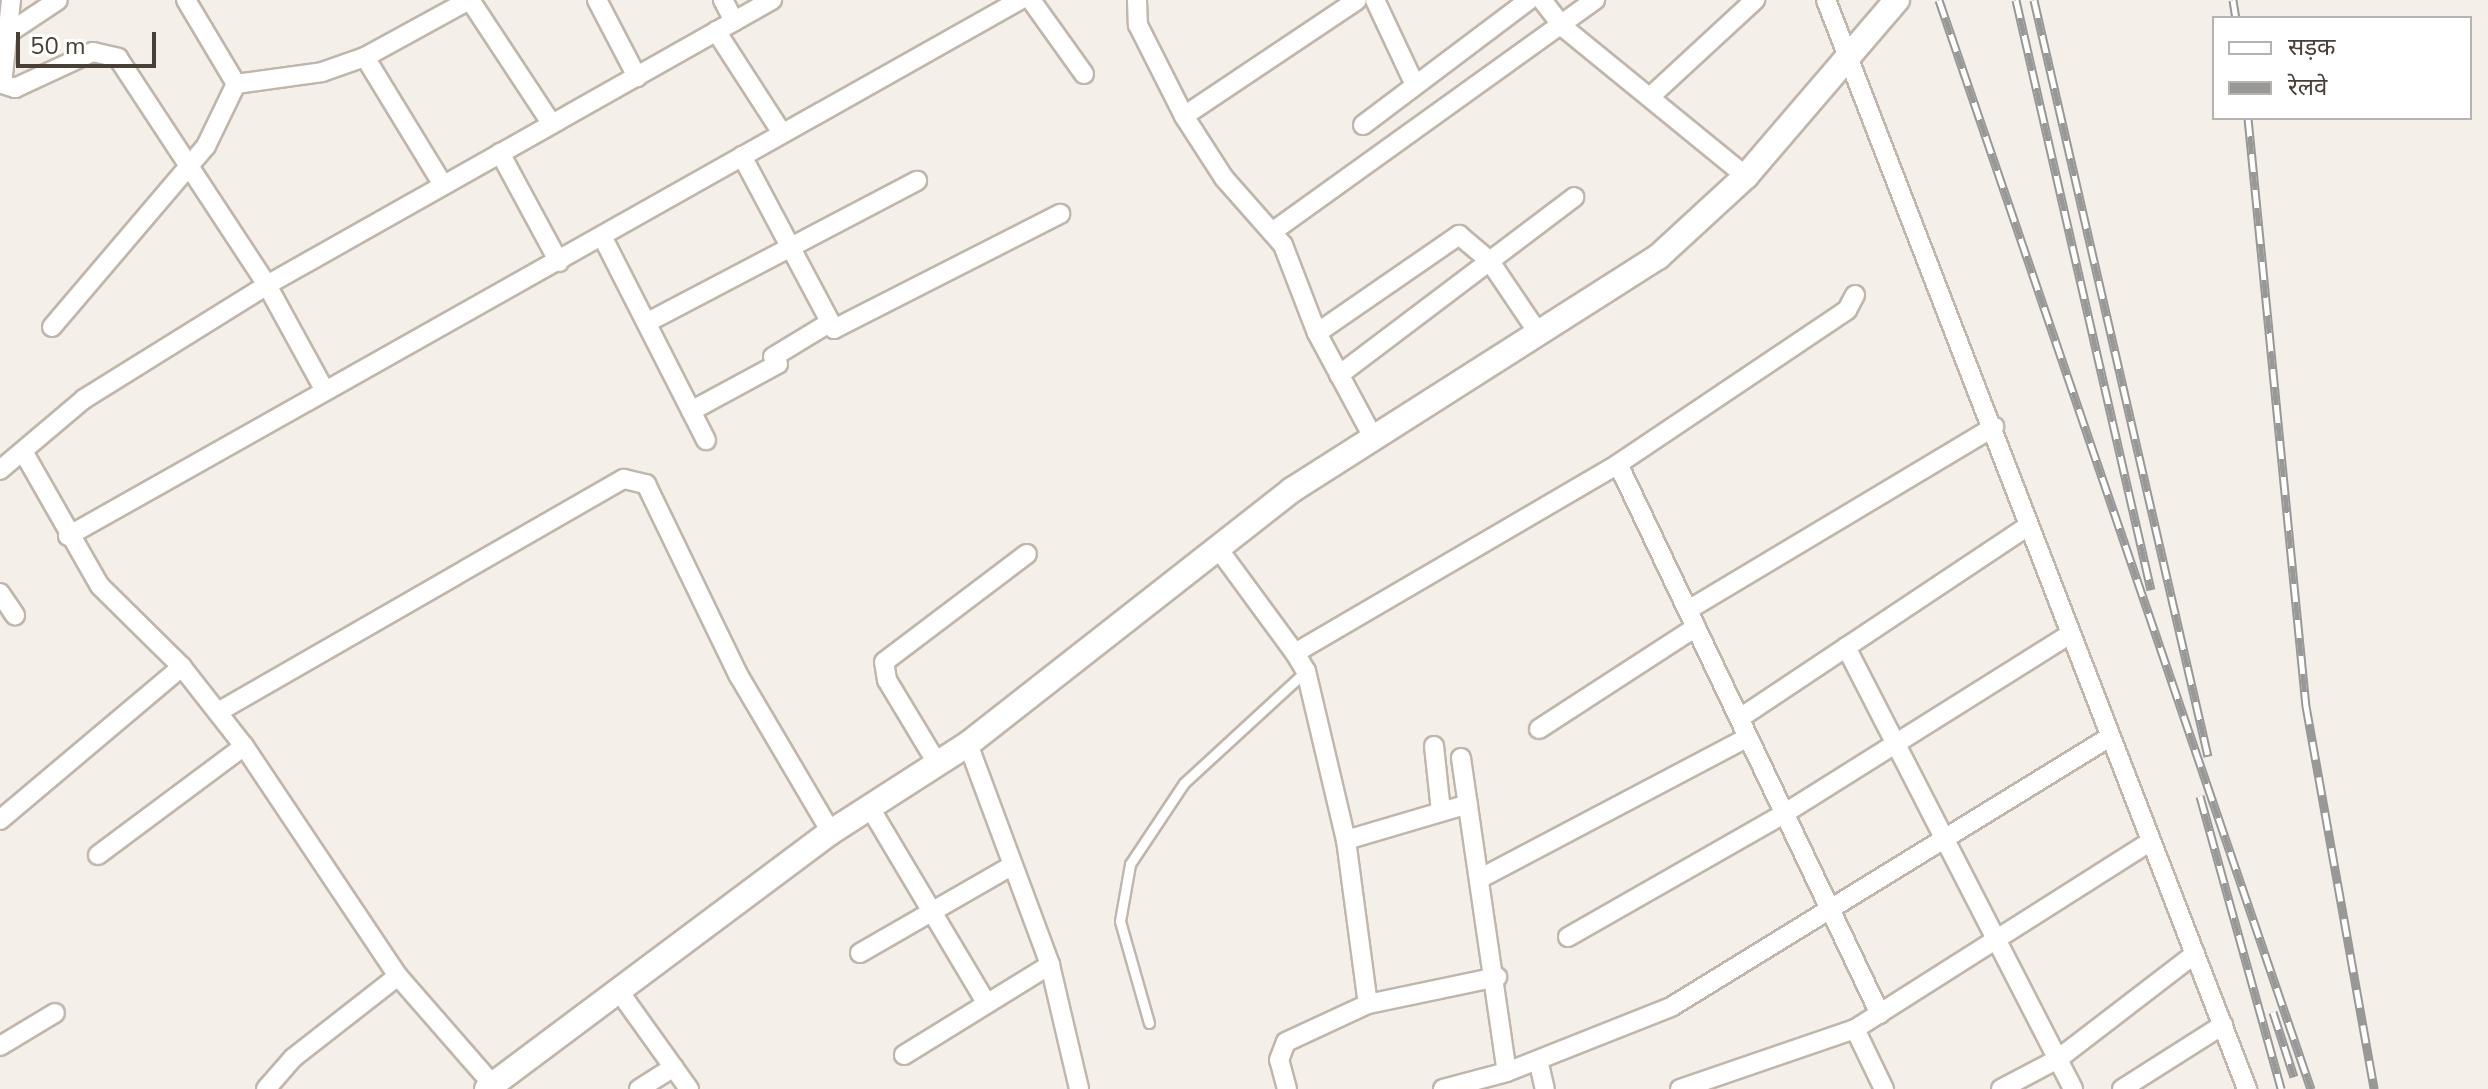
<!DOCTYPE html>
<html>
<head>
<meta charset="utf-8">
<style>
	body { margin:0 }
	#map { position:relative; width:2488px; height:1089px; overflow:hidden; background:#f4f0e9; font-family:"Nunito Sans","Noto Sans Devanagari",sans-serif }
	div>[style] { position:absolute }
	.roads { filter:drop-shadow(2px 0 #c0b6ab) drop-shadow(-2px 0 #c0b6ab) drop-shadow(0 2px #c0b6ab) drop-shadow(0 -2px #c0b6ab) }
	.service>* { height:9px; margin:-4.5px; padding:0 4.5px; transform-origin:4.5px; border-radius:4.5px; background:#fff }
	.minor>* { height:18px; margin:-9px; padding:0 9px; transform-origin:9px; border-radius:9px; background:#fff }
	.tertiary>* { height:24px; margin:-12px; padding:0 12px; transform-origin:12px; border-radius:12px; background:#fff }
	.rail>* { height:9px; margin-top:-4.5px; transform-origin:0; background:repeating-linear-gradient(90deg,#fff 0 18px,#989898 0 36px); box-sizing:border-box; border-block:2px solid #989898 }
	span { translate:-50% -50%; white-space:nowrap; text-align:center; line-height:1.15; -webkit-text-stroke:6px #fff; paint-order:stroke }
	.legend { position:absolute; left:2212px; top:16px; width:260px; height:104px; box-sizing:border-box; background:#fff; border:2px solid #b6b3af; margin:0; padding:10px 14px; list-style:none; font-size:24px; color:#484037 }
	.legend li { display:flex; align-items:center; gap:16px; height:40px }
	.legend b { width:40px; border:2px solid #b6b3af }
	.scale { position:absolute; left:16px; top:32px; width:140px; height:36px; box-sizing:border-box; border:4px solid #484037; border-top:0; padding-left:10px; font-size:24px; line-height:28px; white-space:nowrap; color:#484037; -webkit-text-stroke:6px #fff; paint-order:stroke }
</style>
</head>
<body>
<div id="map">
	<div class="roads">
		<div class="service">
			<i style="left:1149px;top:1023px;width:106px;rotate:-105.9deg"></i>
			<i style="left:1120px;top:921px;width:58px;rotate:-80deg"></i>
			<i style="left:1130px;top:864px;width:97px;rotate:-56.3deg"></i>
			<i style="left:1184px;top:783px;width:166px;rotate:-42.6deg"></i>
		</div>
		<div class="minor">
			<i style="left:11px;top:0;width:84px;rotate:96.1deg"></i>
			<i style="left:2px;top:84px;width:14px;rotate:17deg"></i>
			<i style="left:15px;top:88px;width:86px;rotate:-24.8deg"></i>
			<i style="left:93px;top:52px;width:26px;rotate:13deg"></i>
			<i style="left:118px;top:58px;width:272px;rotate:56.7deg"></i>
			<i style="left:267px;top:285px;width:119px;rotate:61.3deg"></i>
			<i style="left:186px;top:0;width:98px;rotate:59.2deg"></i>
			<i style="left:236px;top:84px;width:87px;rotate:-7.9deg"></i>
			<i style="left:322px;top:72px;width:46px;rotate:-19.2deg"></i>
			<i style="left:365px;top:57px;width:119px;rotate:-28.7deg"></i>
			<i style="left:470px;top:0;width:147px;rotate:56.6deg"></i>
			<i style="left:597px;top:0;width:87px;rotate:62.5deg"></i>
			<i style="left:723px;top:0;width:24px;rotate:62deg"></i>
			<i style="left:1031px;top:0;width:91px;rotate:54.4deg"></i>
			<i style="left:1137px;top:0;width:25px;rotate:88deg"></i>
			<i style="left:1138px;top:25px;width:102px;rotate:63.2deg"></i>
			<i style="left:1184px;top:116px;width:74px;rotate:57.2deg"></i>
			<i style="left:1224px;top:178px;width:89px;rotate:48.6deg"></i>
			<i style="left:1283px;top:245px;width:94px;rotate:68.9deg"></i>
			<i style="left:1317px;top:333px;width:118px;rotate:61.7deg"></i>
			<i style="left:1375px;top:0;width:94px;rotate:64.8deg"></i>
			<i style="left:1542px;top:0;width:34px;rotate:52deg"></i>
			<i style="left:1563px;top:27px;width:236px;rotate:39.2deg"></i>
			<i style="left:1826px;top:0;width:1168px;rotate:68.86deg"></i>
			<i style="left:716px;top:31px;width:118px;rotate:57.1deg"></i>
			<i style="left:7px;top:34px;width:61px;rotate:-33.7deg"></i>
			<i style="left:365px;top:57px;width:150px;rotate:58.6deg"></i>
			<i style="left:1651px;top:96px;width:142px;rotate:-42.7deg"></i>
			<i style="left:1184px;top:116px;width:208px;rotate:-33.8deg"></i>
			<i style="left:1363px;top:125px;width:208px;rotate:-37deg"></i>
			<i style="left:500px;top:153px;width:124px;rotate:61.6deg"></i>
			<i style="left:742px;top:156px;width:196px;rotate:62deg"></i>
			<i style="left:834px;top:329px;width:254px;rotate:-27deg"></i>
			<i style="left:1272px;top:232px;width:398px;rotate:-35.7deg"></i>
			<i style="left:603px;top:238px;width:227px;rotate:63deg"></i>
			<i style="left:648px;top:322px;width:304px;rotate:-27.7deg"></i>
			<i style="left:52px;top:327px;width:238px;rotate:-49.6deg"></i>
			<i style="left:206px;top:146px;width:69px;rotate:-64.2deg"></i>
			<i style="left:1317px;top:333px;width:173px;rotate:-34.6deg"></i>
			<i style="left:1459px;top:235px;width:39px;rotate:40deg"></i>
			<i style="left:1489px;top:260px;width:89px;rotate:56deg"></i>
			<i style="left:773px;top:357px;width:66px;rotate:-31.3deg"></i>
			<i style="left:1339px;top:375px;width:295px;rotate:-37.1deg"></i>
			<i style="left:691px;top:411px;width:99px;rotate:-28.4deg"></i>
			<i style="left:24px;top:453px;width:153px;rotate:60.3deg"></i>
			<i style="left:100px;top:586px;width:115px;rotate:44.6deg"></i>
			<i style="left:182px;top:667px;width:100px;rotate:51.9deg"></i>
			<i style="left:244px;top:746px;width:277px;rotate:56.2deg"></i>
			<i style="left:398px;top:976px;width:145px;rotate:48.9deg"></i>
			<i style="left:1618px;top:464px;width:609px;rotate:64.53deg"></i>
			<i style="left:0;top:470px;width:110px;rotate:-40.2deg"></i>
			<i style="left:84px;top:399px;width:216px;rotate:-31.9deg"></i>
			<i style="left:267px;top:285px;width:580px;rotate:-29.44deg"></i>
			<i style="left:68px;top:536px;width:1093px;rotate:-29.38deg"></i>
			<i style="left:1217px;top:547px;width:132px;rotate:53.7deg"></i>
			<i style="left:1295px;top:653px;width:374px;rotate:-30.3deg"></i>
			<i style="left:1618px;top:464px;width:276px;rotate:-33.9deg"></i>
			<i style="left:1847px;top:310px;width:17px;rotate:-62deg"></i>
			<i style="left:0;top:593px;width:27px;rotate:56deg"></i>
			<i style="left:1688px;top:610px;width:357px;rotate:-30.9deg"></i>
			<i style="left:1846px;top:647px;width:497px;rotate:62.8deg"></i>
			<i style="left:1295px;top:653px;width:21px;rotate:59deg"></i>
			<i style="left:1306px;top:671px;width:174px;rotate:76.7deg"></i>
			<i style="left:1346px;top:840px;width:165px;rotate:82.4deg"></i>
			<i style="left:1368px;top:1004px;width:132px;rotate:-11.8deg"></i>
			<i style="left:218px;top:712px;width:468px;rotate:-29.9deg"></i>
			<i style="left:624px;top:479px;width:23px;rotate:13deg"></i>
			<i style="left:646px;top:484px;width:213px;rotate:64.2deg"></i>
			<i style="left:739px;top:676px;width:181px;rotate:59.5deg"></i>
			<i style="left:1740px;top:718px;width:344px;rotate:-33.7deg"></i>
			<i style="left:1539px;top:729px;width:187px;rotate:-33deg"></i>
			<i style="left:968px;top:744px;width:236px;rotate:69.6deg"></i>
			<i style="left:1050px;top:965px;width:127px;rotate:76.8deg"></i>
			<i style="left:1434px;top:746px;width:66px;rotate:83.9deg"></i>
			<i style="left:1461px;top:758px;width:317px;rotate:81.7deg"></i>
			<i style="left:1507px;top:1072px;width:176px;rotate:-21.6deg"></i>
			<i style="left:1671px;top:1007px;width:513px;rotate:-31.61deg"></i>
			<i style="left:937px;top:763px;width:97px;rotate:-121.1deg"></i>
			<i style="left:887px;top:680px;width:18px;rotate:-99deg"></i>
			<i style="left:884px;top:662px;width:179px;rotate:-37.1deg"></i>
			<i style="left:869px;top:806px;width:230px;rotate:59.2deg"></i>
			<i style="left:0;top:820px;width:238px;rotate:-40.1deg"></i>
			<i style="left:1346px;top:840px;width:127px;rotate:-16.4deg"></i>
			<i style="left:98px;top:855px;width:182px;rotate:-36.7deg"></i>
			<i style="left:1481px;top:878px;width:302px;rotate:-27.8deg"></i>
			<i style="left:1568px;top:937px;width:250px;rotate:-29.7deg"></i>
			<i style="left:1785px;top:813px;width:335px;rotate:-32.1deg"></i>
			<i style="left:860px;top:953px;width:174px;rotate:-29.9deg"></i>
			<i style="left:621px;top:994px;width:117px;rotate:54.4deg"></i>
			<i style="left:1855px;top:1029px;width:67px;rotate:64.2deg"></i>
			<i style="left:0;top:1046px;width:64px;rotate:-31deg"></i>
			<i style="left:904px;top:1055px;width:172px;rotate:-31.7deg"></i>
			<i style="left:1539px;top:1064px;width:26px;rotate:77deg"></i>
			<i style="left:266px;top:1089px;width:41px;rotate:-48.9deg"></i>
			<i style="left:293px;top:1058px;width:133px;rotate:-38deg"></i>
			<i style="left:639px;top:1089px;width:41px;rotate:-32.2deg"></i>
			<i style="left:1287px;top:1089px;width:30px;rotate:-105deg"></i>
			<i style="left:1279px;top:1060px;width:19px;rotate:-69deg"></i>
			<i style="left:1286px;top:1042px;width:90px;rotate:-24.9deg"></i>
			<i style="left:1443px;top:1089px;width:66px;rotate:-14.9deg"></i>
			<i style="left:1680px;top:1089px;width:185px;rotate:-18.9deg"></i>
			<i style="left:1855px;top:1029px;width:349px;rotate:-32.4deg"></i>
			<i style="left:2001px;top:1089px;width:64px;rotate:-27.8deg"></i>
			<i style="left:2058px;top:1059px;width:173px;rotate:-37.5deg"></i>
			<i style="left:2122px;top:1089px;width:120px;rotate:-32.4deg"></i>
		</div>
		<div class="tertiary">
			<i style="left:487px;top:1089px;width:429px;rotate:-36.8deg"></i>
			<i style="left:831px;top:832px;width:163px;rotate:-32.7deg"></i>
			<i style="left:968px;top:744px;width:412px;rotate:-38.1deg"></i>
			<i style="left:1292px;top:490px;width:434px;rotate:-32.5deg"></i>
			<i style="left:1658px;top:257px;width:120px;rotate:-42.6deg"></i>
			<i style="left:1746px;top:176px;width:232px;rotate:-49.4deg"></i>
		</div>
	</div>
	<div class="rail">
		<i style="left:1939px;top:0;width:1151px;rotate:71.14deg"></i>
		<i style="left:2016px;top:0;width:605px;rotate:77.11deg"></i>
		<i style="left:2034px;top:0;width:776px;rotate:77.04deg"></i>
		<i style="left:2233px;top:0;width:18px;rotate:81deg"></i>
		<i style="left:2248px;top:118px;width:591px;rotate:84.37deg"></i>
		<i style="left:2306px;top:706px;width:389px;rotate:79.9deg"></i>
		<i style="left:2200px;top:796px;width:304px;rotate:74.5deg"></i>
		<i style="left:2273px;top:1012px;width:68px;rotate:72.1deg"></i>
	</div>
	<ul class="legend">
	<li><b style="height:10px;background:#fff"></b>सड़क</li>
	<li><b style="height:10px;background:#989898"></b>रेलवे</li>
	</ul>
	<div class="scale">50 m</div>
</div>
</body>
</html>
